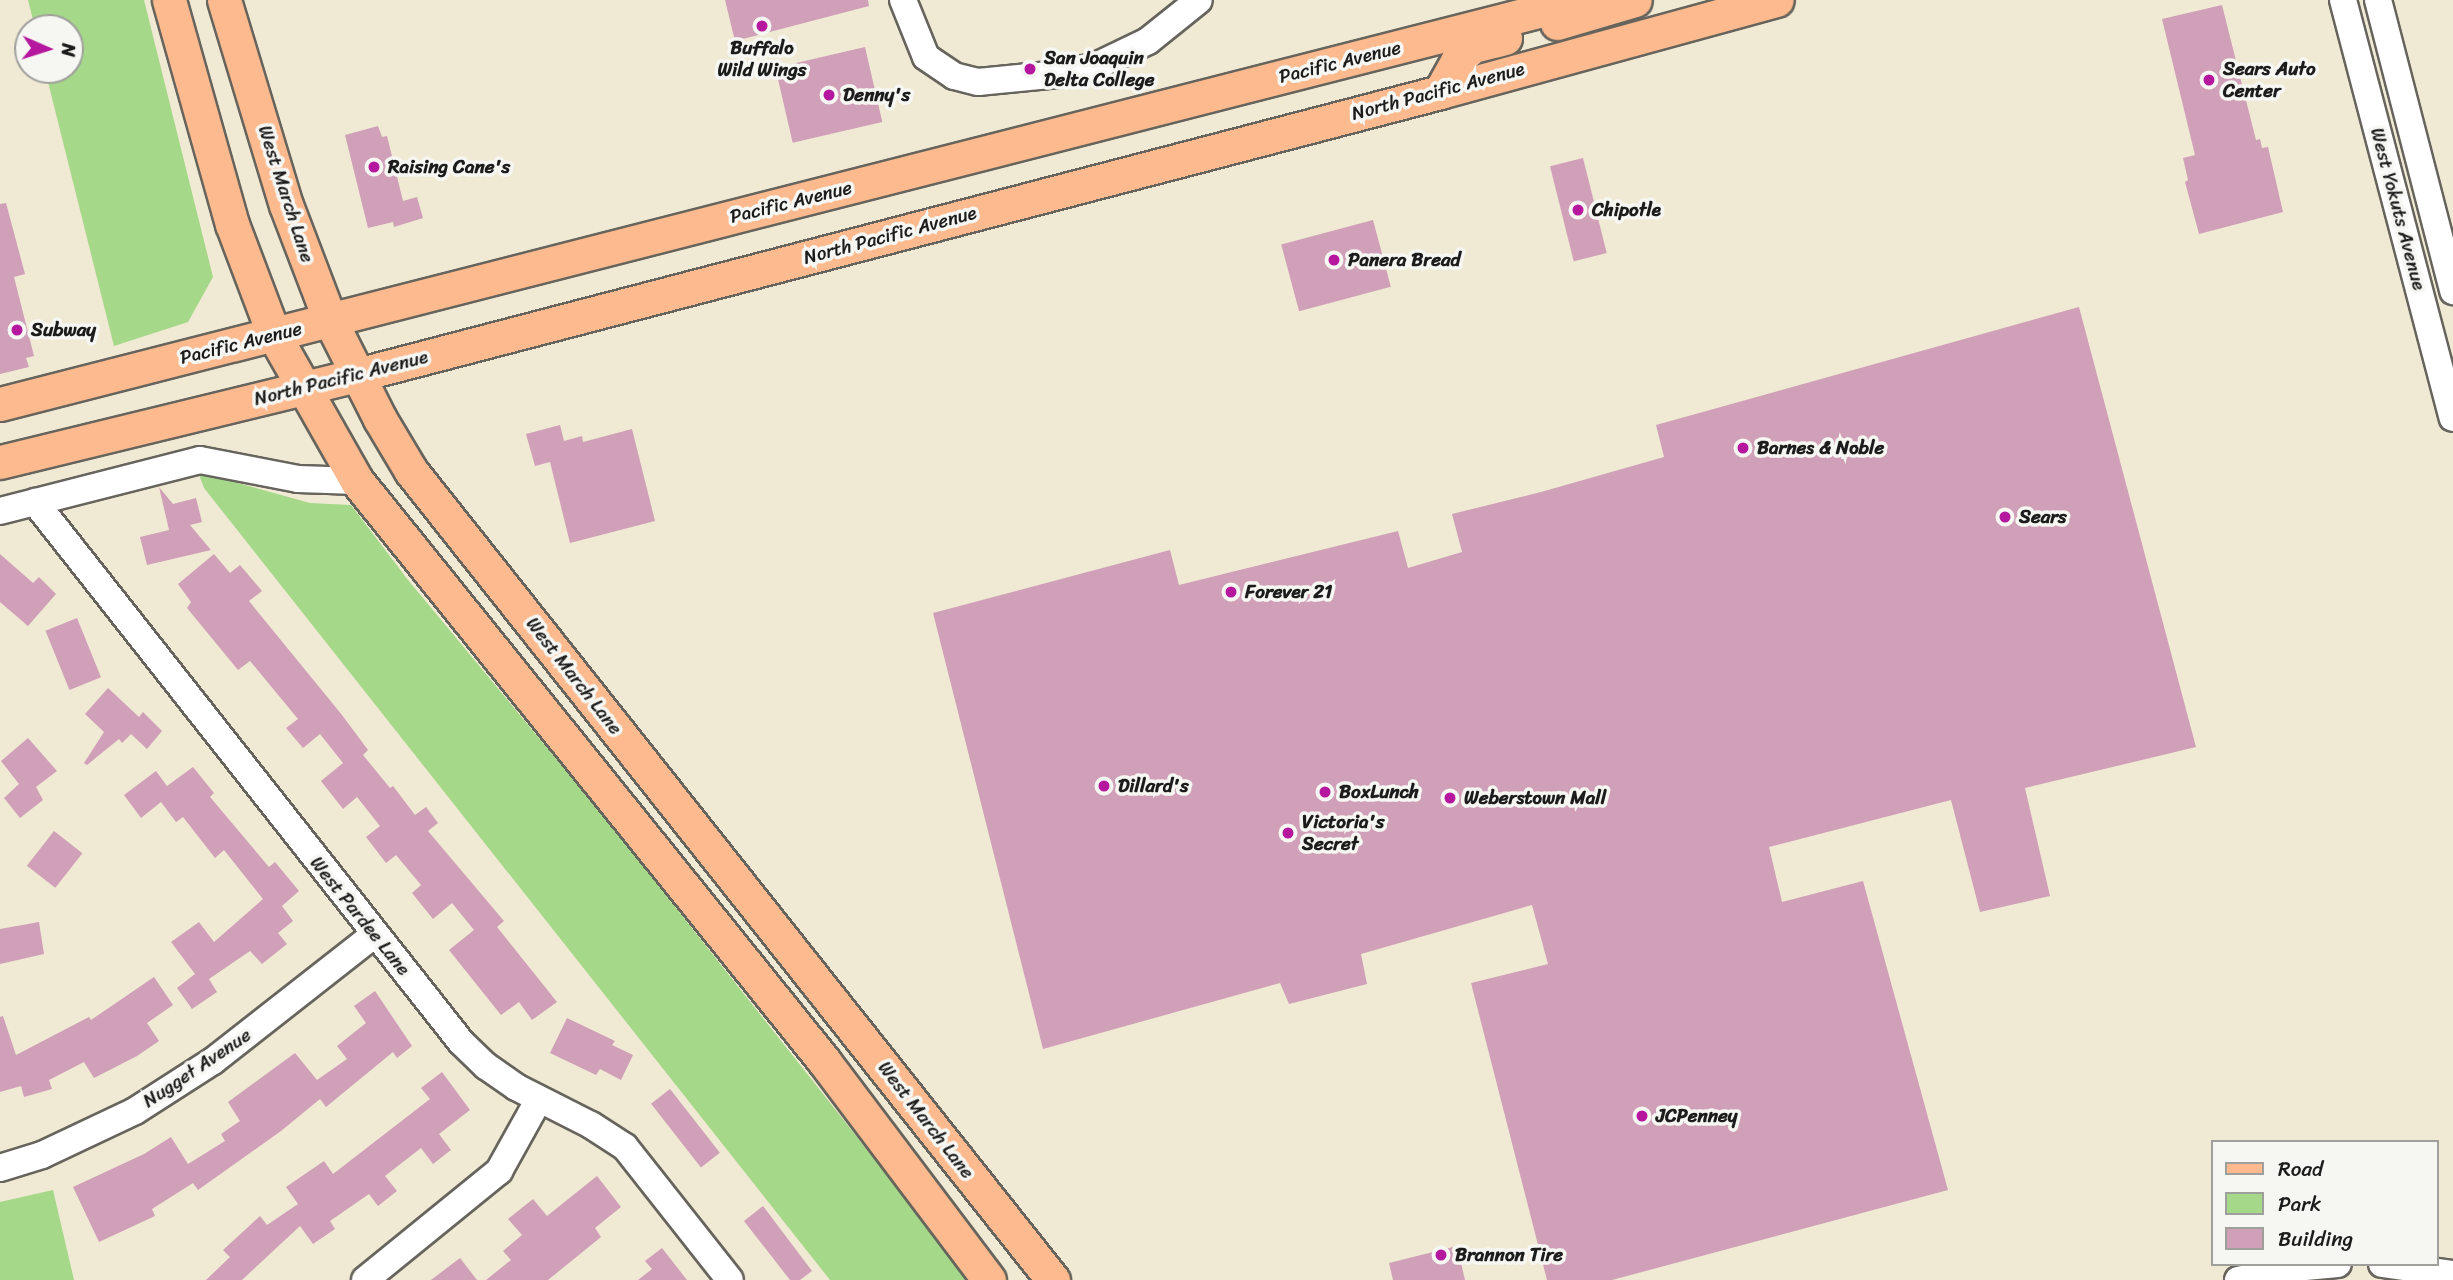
<!DOCTYPE html>
<html>
<head>
<meta charset="utf-8">
<style>
	body { margin:0 }
	#map { position:relative; width:2453px; height:1280px; overflow:hidden; background:#f0e9d4; font-family:Sriracha,sans-serif }
	div>[style] { position:absolute }
	.green>* { inset:0; background:#a5d888 }
	.building>* { inset:0; background:#cfa0b7; transform-origin:0 0 }
	.roads { filter:drop-shadow(2px 0 #66645c) drop-shadow(-2px 0 #66645c) drop-shadow(0 2px #66645c) drop-shadow(0 -2px #66645c) }
	.minor>* { height:26px; margin:-13px; padding:0 13px; transform-origin:13px; border-radius:13px; background:#fff }
	.major>* { height:33px; margin:-16.5px; padding:0 16.5px; transform-origin:16.5px; border-radius:16.5px; background:#fcba8e }
	.dots>* { width:19px; height:19px; translate:-50% -50%; box-sizing:border-box; border:4px solid #f6f6f2; border-radius:50% }
	span { translate:-50% -50%; white-space:nowrap; text-align:center; line-height:1.15; -webkit-text-stroke:7px #f6f6f2; paint-order:stroke }
	.poi-label { font-size:19px; color:#1c1c1c; font-weight:700 }
	.left { translate:0 -50%; text-align:left }
	.street-label { font-size:19px; color:#1c1c1c }
	.legend { position:absolute; left:2211px; top:1140px; width:228px; height:126px; box-sizing:border-box; background:#f6f6f2; border:2px solid #9f9f9c; margin:0; padding:9px 12px; list-style:none; font-size:21px; color:#1c1c1c }
	.legend li { display:flex; align-items:center; gap:14px; height:35px }
	.legend b { width:35px; border:2px solid #9f9f9c }
	.north { position:absolute; left:14px; top:14px; width:70px; height:70px; box-sizing:border-box; background:#f6f6f2; border:2px solid #9f9f9c; border-radius:50%; rotate:93deg; font-size:19px; font-weight:700; line-height:28px; text-align:center; color:#1c1c1c }
	.north::after { content:''; display:block; margin:auto; width:24px; height:32px; background:#b5179e; clip-path:polygon(50% 0,100% 100%,50% 72%,0 100%) }
</style>
</head>
<body>
<div id="map">
	<div class="green">
		<i style="clip-path:polygon(28px 0,144px 0,213px 277px,188px 322px,114px 346px,45px 70px,70px 70px,70px 28px,35px 28px)"></i>
		<i style="clip-path:polygon(198px 472px,310px 503px,351px 505px,408px 580px,597px 808px,970px 1280px,830px 1280px,204px 488px)"></i>
		<i style="clip-path:polygon(53px 1190px,74px 1280px,0 1280px,0 1202px)"></i>
	</div>
	<div class="building">
		<i style="clip-path:polygon(725px 0,868px 0,869px 6px,735px 41px)"></i>
		<i style="clip-path:polygon(2222px 5px,2256px 140px,2260px 139px,2262px 148px,2268px 147px,2283px 212px,2199px 234px,2185px 182px,2188px 180px,2183px 158px,2195px 155px,2162px 19px)"></i>
		<i style="left:865px;top:47px;width:77px;height:92px;rotate:77deg"></i>
		<i style="clip-path:polygon(378px 126px,382px 137px,387px 136px,403px 201px,417px 197px,423px 218px,394px 227px,393px 222px,368px 228px,345px 135px)"></i>
		<i style="left:1583px;top:158px;width:98px;height:34px;rotate:76deg"></i>
		<i style="clip-path:polygon(6px 203px,25px 274px,14px 277px,34px 356px,26px 358px,29px 367px,0 374px,0 204px)"></i>
		<i style="left:1373px;top:220px;width:69px;height:95px;rotate:75deg"></i>
		<i style="clip-path:polygon(2079px 307px,2196px 747px,2025px 788px,2050px 896px,1980px 912px,1951px 800px,1769px 847px,1782px 902px,1863px 881px,1948px 1190px,1612px 1280px,1547px 1280px,1471px 983px,1548px 964px,1532px 905px,1361px 954px,1367px 984px,1289px 1004px,1280px 983px,1043px 1049px,933px 613px,1170px 550px,1179px 585px,1398px 531px,1408px 568px,1462px 552px,1452px 514px,1541px 492px,1664px 457px,1656px 425px)"></i>
		<i style="clip-path:polygon(560px 425px,564px 441px,582px 436px,583px 442px,632px 429px,655px 521px,570px 543px,550px 462px,535px 466px,526px 434px)"></i>
		<i style="clip-path:polygon(159px 487px,173px 504px,196px 498px,202px 522px,190px 525px,211px 550px,147px 565px,140px 537px,169px 530px)"></i>
		<i style="clip-path:polygon(0 554px,33px 583px,39px 577px,56px 594px,28px 626px,0 602px)"></i>
		<i style="clip-path:polygon(214px 554px,230px 573px,240px 565px,262px 591px,249px 601px,342px 715px,368px 750px,363px 755px,390px 788px,393px 786px,415px 815px,426px 807px,438px 823px,428px 831px,504px 921px,497px 927px,557px 1002px,532px 1020px,519px 1002px,501px 1015px,449px 950px,474px 930px,452px 903px,433px 919px,412px 893px,421px 885px,396px 855px,386px 863px,366px 837px,380px 826px,357px 797px,343px 809px,321px 781px,343px 763px,320px 734px,303px 748px,286px 728px,298px 719px,250px 661px,238px 670px,187px 608px,191px 602px,178px 584px)"></i>
		<i style="left:77px;top:618px;width:64px;height:34px;rotate:68deg"></i>
		<i style="clip-path:polygon(108px 688px,139px 717px,143px 712px,162px 731px,147px 749px,131px 734px,122px 743px,119px 739px,87px 765px,84px 763px,104px 732px,85px 714px)"></i>
		<i style="clip-path:polygon(28px 738px,57px 771px,36px 787px,43px 800px,20px 818px,4px 798px,19px 784px,1px 761px)"></i>
		<i style="clip-path:polygon(193px 767px,214px 793px,210px 797px,269px 867px,275px 862px,299px 891px,282px 906px,293px 921px,278px 933px,287px 944px,262px 964px,250px 951px,209px 979px,217px 992px,192px 1009px,177px 988px,195px 974px,171px 942px,199px 922px,214px 942px,263px 899px,224px 850px,215px 858px,183px 817px,176px 822px,161px 802px,141px 818px,124px 795px,156px 771px,167px 786px)"></i>
		<i style="left:54px;top:831px;width:36px;height:44px;rotate:38deg"></i>
		<i style="clip-path:polygon(39px 922px,44px 954px,0 964px,0 929px)"></i>
		<i style="clip-path:polygon(154px 977px,173px 1005px,147px 1023px,159px 1041px,137px 1056px,94px 1078px,84px 1062px,49px 1080px,52px 1089px,24px 1097px,21px 1086px,0 1092px,0 1017px,3px 1016px,16px 1055px,89px 1017px,91px 1020px)"></i>
		<i style="clip-path:polygon(375px 991px,412px 1046px,397px 1058px,393px 1052px,326px 1107px,320px 1099px,281px 1131px,198px 1190px,193px 1183px,152px 1209px,155px 1216px,99px 1242px,73px 1187px,144px 1154px,171px 1137px,188px 1164px,225px 1141px,221px 1134px,240px 1121px,228px 1102px,295px 1053px,317px 1080px,347px 1059px,337px 1046px,366px 1023px,354px 1006px)"></i>
		<i style="clip-path:polygon(567px 1018px,615px 1041px,612px 1045px,633px 1055px,621px 1080px,600px 1069px,596px 1075px,550px 1053px)"></i>
		<i style="clip-path:polygon(442px 1072px,470px 1110px,439px 1134px,451px 1150px,433px 1164px,421px 1148px,385px 1176px,397px 1191px,378px 1206px,369px 1194px,330px 1221px,335px 1229px,313px 1244px,300px 1226px,242px 1280px,206px 1280px,230px 1257px,223px 1250px,260px 1216px,267px 1225px,298px 1204px,286px 1187px,324px 1161px,333px 1174px,430px 1099px,421px 1088px)"></i>
		<i style="left:670px;top:1089px;width:81px;height:24px;rotate:52deg"></i>
		<i style="clip-path:polygon(597px 1176px,621px 1207px,595px 1228px,601px 1237px,548px 1280px,486px 1280px,511px 1260px,503px 1251px,522px 1235px,508px 1219px,533px 1199px,547px 1216px)"></i>
		<i style="clip-path:polygon(763px 1206px,812px 1271px,800px 1280px,790px 1280px,744px 1221px)"></i>
		<i style="clip-path:polygon(1457px 1246px,1465px 1280px,1393px 1280px,1389px 1263px)"></i>
		<i style="clip-path:polygon(662px 1248px,687px 1280px,638px 1280px,652px 1269px,645px 1261px)"></i>
		<i style="clip-path:polygon(460px 1258px,477px 1280px,431px 1280px)"></i>
	</div>
	<div class="roads">
		<div class="minor">
			<i style="left:903px;top:0;width:61px;rotate:68deg"></i>
			<i style="left:926px;top:57px;width:34px;rotate:34deg"></i>
			<i style="left:954px;top:76px;width:25px;rotate:14deg"></i>
			<i style="left:978px;top:82px;width:82px;rotate:-5.6deg"></i>
			<i style="left:1060px;top:74px;width:35px;rotate:-12deg"></i>
			<i style="left:1094px;top:67px;width:60px;rotate:-25.7deg"></i>
			<i style="left:1148px;top:41px;width:65px;rotate:-38.8deg"></i>
			<i style="left:2343px;top:0;width:432px;rotate:75.3deg"></i>
			<i style="left:2378px;top:0;width:301px;rotate:75.5deg"></i>
			<i style="left:35px;top:502px;width:688px;rotate:51.73deg"></i>
			<i style="left:461px;top:1042px;width:35px;rotate:44deg"></i>
			<i style="left:486px;top:1066px;width:37px;rotate:35deg"></i>
			<i style="left:516px;top:1087px;width:84px;rotate:26.9deg"></i>
			<i style="left:591px;top:1125px;width:40px;rotate:32.9deg"></i>
			<i style="left:625px;top:1147px;width:169px;rotate:51.7deg"></i>
			<i style="left:0;top:511px;width:206px;rotate:-14.3deg"></i>
			<i style="left:200px;top:460px;width:100px;rotate:11deg"></i>
			<i style="left:298px;top:479px;width:59px;rotate:1.9deg"></i>
			<i style="left:0;top:1168px;width:44px;rotate:-17.2deg"></i>
			<i style="left:42px;top:1155px;width:103px;rotate:-25.3deg"></i>
			<i style="left:135px;top:1111px;width:93px;rotate:-32.7deg"></i>
			<i style="left:213px;top:1061px;width:206px;rotate:-38.1deg"></i>
			<i style="left:2382px;top:1264px;width:72px;rotate:8deg"></i>
			<i style="left:365px;top:1280px;width:173px;rotate:-39.1deg"></i>
			<i style="left:499px;top:1171px;width:82px;rotate:-60.9deg"></i>
			<i style="left:2238px;top:1280px;width:57px;rotate:-12.1deg"></i>
			<i style="left:2294px;top:1268px;width:44px;rotate:-5.2deg"></i>
		</div>
		<div class="major">
			<i style="left:169px;top:0;width:233px;rotate:74.3deg"></i>
			<i style="left:232px;top:224px;width:119px;rotate:69.3deg"></i>
			<i style="left:274px;top:335px;width:168px;rotate:60.4deg"></i>
			<i style="left:357px;top:481px;width:745px;rotate:51.16deg"></i>
			<i style="left:824px;top:1061px;width:274px;rotate:53deg"></i>
			<i style="left:224px;top:0;width:214px;rotate:73.2deg"></i>
			<i style="left:286px;top:205px;width:123px;rotate:69.1deg"></i>
			<i style="left:330px;top:320px;width:111px;rotate:63.2deg"></i>
			<i style="left:380px;top:419px;width:61px;rotate:59.2deg"></i>
			<i style="left:411px;top:471px;width:1033px;rotate:51.57deg"></i>
			<i style="left:1557px;top:23px;width:81px;rotate:-16.4deg"></i>
			<i style="left:1440px;top:92px;width:38px;rotate:-61deg"></i>
			<i style="left:1458px;top:59px;width:20px;rotate:-41deg"></i>
			<i style="left:1473px;top:46px;width:33px;rotate:-14deg"></i>
			<i style="left:0;top:404px;width:1632px;rotate:-14.33deg"></i>
			<i style="left:0;top:462px;width:367px;rotate:-13.7deg"></i>
			<i style="left:357px;top:375px;width:1119px;rotate:-14.64deg"></i>
			<i style="left:1440px;top:92px;width:349px;rotate:-15.3deg"></i>
		</div>
	</div>
	<div class="dots">
		<i style="left:762px;top:26px;background:#b5179e"></i>
		<i style="left:1030px;top:69px;background:#b5179e"></i>
		<i style="left:2209px;top:80px;background:#b5179e"></i>
		<i style="left:829px;top:95px;background:#b5179e"></i>
		<i style="left:374px;top:167px;background:#b5179e"></i>
		<i style="left:1578px;top:210px;background:#b5179e"></i>
		<i style="left:1334px;top:260px;background:#b5179e"></i>
		<i style="left:17px;top:330px;background:#b5179e"></i>
		<i style="left:1743px;top:448px;background:#b5179e"></i>
		<i style="left:2005px;top:517px;background:#b5179e"></i>
		<i style="left:1231px;top:592px;background:#b5179e"></i>
		<i style="left:1104px;top:786px;background:#b5179e"></i>
		<i style="left:1325px;top:792px;background:#b5179e"></i>
		<i style="left:1450px;top:798px;background:#b5179e"></i>
		<i style="left:1288px;top:833px;background:#b5179e"></i>
		<i style="left:1642px;top:1116px;background:#b5179e"></i>
		<i style="left:1441px;top:1255px;background:#b5179e"></i>
	</div>
	<div class="poi-label">
		<span style="left:762px;top:59px">Buffalo<br>Wild Wings</span>
		<span class="left" style="left:1044px;top:69px">San Joaquin<br>Delta College</span>
		<span class="left" style="left:2223px;top:80px">Sears Auto<br>Center</span>
		<span class="left" style="left:843px;top:95px">Denny's</span>
		<span class="left" style="left:388px;top:167px">Raising Cane's</span>
		<span class="left" style="left:1592px;top:210px">Chipotle</span>
		<span class="left" style="left:1348px;top:260px">Panera Bread</span>
		<span class="left" style="left:31px;top:330px">Subway</span>
		<span class="left" style="left:1757px;top:448px">Barnes &amp; Noble</span>
		<span class="left" style="left:2019px;top:517px">Sears</span>
		<span class="left" style="left:1245px;top:592px">Forever 21</span>
		<span class="left" style="left:1118px;top:786px">Dillard's</span>
		<span class="left" style="left:1339px;top:792px">BoxLunch</span>
		<span class="left" style="left:1464px;top:798px">Weberstown Mall</span>
		<span class="left" style="left:1302px;top:833px">Victoria's<br>Secret</span>
		<span class="left" style="left:1656px;top:1116px">JCPenney</span>
		<span class="left" style="left:1455px;top:1255px">Brannon Tire</span>
	</div>
	<div class="street-label">
		<span style="left:1340px;top:62px;rotate:-14deg">Pacific Avenue</span>
		<span style="left:1438px;top:91px;rotate:-15deg">North Pacific Avenue</span>
		<span style="left:286px;top:194px;rotate:72deg">West March Lane</span>
		<span style="left:791px;top:202px;rotate:-14deg">Pacific Avenue</span>
		<span style="left:2398px;top:209px;rotate:75deg">West Yokuts Avenue</span>
		<span style="left:890px;top:235px;rotate:-15deg">North Pacific Avenue</span>
		<span style="left:241px;top:343px;rotate:-14deg">Pacific Avenue</span>
		<span style="left:341px;top:378px;rotate:-14deg">North Pacific Avenue</span>
		<span style="left:574px;top:676px;rotate:52deg">West March Lane</span>
		<span style="left:360px;top:916px;rotate:51deg">West Pardee Lane</span>
		<span style="left:197px;top:1068px;rotate:-34deg">Nugget Avenue</span>
		<span style="left:926px;top:1120px;rotate:52deg">West March Lane</span>
	</div>
	<ul class="legend">
	<li><b style="height:9px;background:#fcba8e"></b>Road</li>
	<li><b style="height:19px;background:#a5d888"></b>Park</li>
	<li><b style="height:19px;background:#cfa0b7"></b>Building</li>
	</ul>
	<div class="north">N</div>
</div>
</body>
</html>
